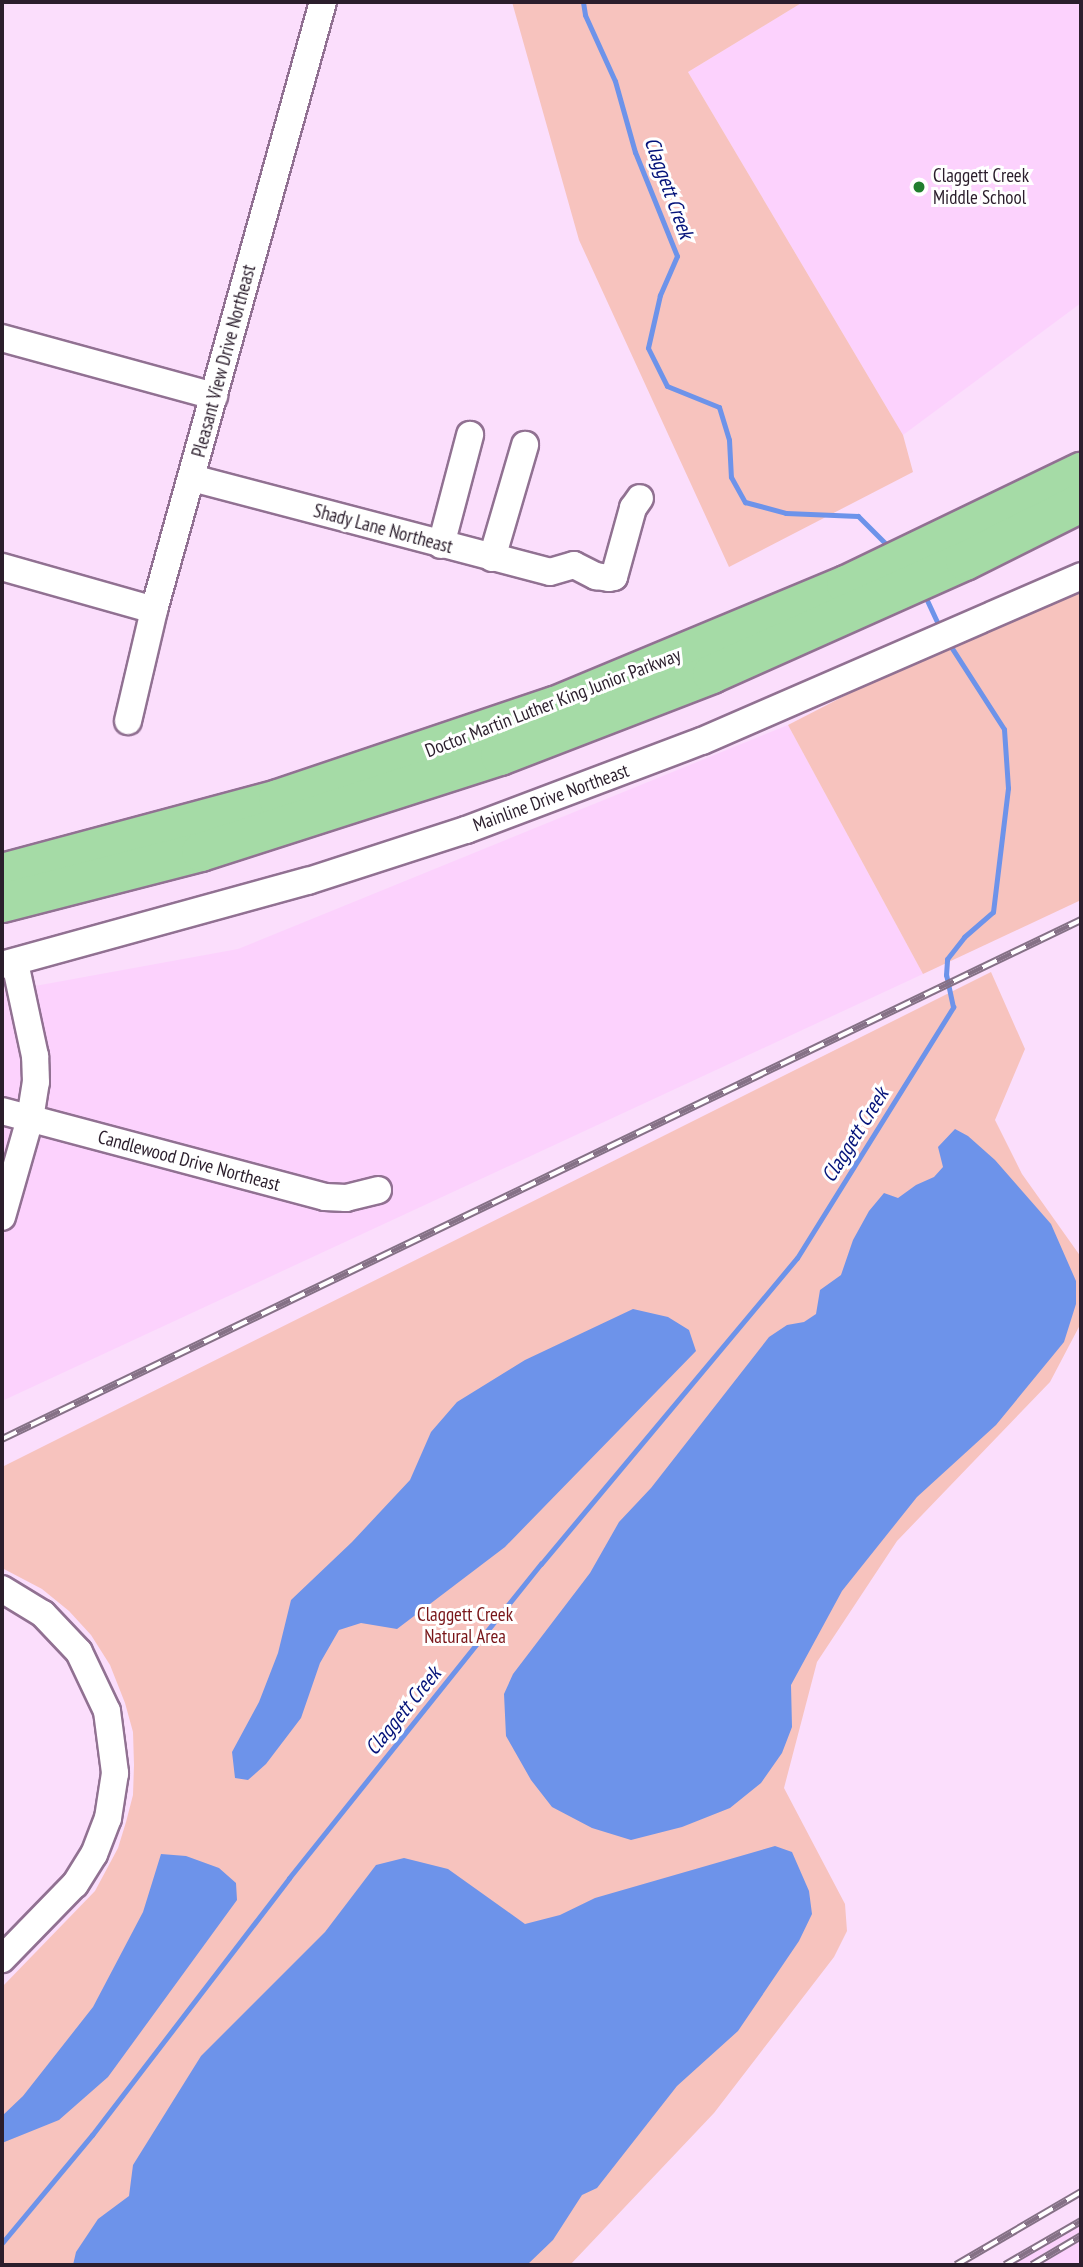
<!DOCTYPE html>
<html>
<head>
<meta charset="utf-8">
<style>
	body { margin:0 }
	#map { position:relative; width:1083px; height:2267px; overflow:hidden; background:#fbdefc; font-family:"PT Sans Narrow",sans-serif }
	div>[style] { position:absolute }
	.built>* { inset:0; background:#fcd2fd }
	.green>* { inset:0; background:#f7c3be }
	.water>* { inset:0; background:#6d93ea }
	.stream>* { height:5px; margin:-2.5px; padding:0 2.5px; transform-origin:2.5px; border-radius:2.5px; background:#6d93ea }
	.roads { filter:drop-shadow(2px 0 #917192) drop-shadow(-2px 0 #917192) drop-shadow(0 2px #917192) drop-shadow(0 -2px #917192) }
	.minor>* { height:26px; margin:-13px; padding:0 13px; transform-origin:13px; border-radius:13px; background:#fff }
	.highway>* { height:38px; margin:-19px; padding:0 19px; transform-origin:19px; border-radius:19px; background:#a5dba6 }
	.rail>* { height:8px; margin-top:-4px; transform-origin:0; background:repeating-linear-gradient(90deg,#fff 0 16px,#857186 0 32px); box-sizing:border-box; border-block:2px solid #857186 }
	.dots>* { width:19px; height:19px; translate:-50% -50%; box-sizing:border-box; border:4px solid #fff; border-radius:50% }
	span { translate:-50% -50%; white-space:nowrap; text-align:center; line-height:1.15; -webkit-text-stroke:6px #fff; paint-order:stroke }
	.poi-label { font-size:19px; color:#2b1e2c }
	.left { translate:0 -50%; text-align:left }
	.street-label { font-size:19px; color:#2b1e2c }
	.park-label { font-size:19px; color:#791619 }
	.water-label { font-size:21px; color:#04137a; font-style:italic }
	.frame { position:absolute; inset:0; border:4px solid #2b1e2c; pointer-events:none }
</style>
</head>
<body>
<div id="map">
	<div class="built">
		<i style="clip-path:polygon(803px 2px,1081px 2px,1081px 303px,903px 435px,688px 72px)"></i>
		<i style="clip-path:polygon(788px 725px,923px 974px,2px 1401px,2px 992px,238px 949px)"></i>
		<i style="clip-path:polygon(1081px 2223px,1081px 2265px,1005px 2265px)"></i>
	</div>
	<div class="green">
		<i style="clip-path:polygon(512px 2px,803px 2px,688px 72px,903px 435px,913px 472px,729px 567px,579px 240px)"></i>
		<i style="clip-path:polygon(1081px 574px,1081px 900px,923px 974px,788px 725px)"></i>
		<i style="clip-path:polygon(991px 972px,1025px 1049px,995px 1120px,1022px 1174px,1081px 1257px,1081px 1323px,1050px 1382px,897px 1541px,817px 1662px,784px 1788px,845px 1904px,847px 1931px,834px 1957px,714px 2113px,570px 2265px,2px 2265px,2px 1987px,95px 1891px,118px 1848px,126px 1822px,133px 1795px,134px 1765px,133px 1732px,125px 1703px,110px 1665px,91px 1635px,69px 1611px,42px 1589px,2px 1568px,2px 1467px)"></i>
	</div>
	<div class="water">
		<i style="clip-path:polygon(955px 1129px,968px 1136px,995px 1160px,1051px 1224px,1076px 1281px,1076px 1304px,1064px 1342px,996px 1425px,917px 1497px,842px 1591px,791px 1685px,792px 1727px,782px 1753px,761px 1783px,730px 1808px,682px 1827px,631px 1840px,592px 1828px,552px 1807px,531px 1780px,506px 1736px,504px 1694px,513px 1674px,590px 1573px,619px 1522px,651px 1488px,769px 1337px,787px 1325px,804px 1322px,816px 1314px,820px 1290px,841px 1275px,853px 1240px,869px 1211px,884px 1193px,898px 1198px,916px 1185px,934px 1177px,943px 1167px,938px 1147px)"></i>
		<i style="clip-path:polygon(633px 1309px,668px 1317px,689px 1330px,696px 1351px,505px 1547px,397px 1629px,361px 1623px,339px 1630px,320px 1663px,301px 1718px,266px 1764px,248px 1780px,235px 1778px,232px 1752px,259px 1702px,278px 1653px,291px 1600px,352px 1542px,410px 1480px,431px 1432px,457px 1402px,525px 1360px)"></i>
		<i style="clip-path:polygon(775px 1846px,792px 1852px,809px 1891px,812px 1914px,799px 1941px,738px 2031px,677px 2086px,597px 2188px,582px 2195px,553px 2240px,527px 2265px,73px 2265px,76px 2252px,98px 2219px,129px 2196px,133px 2165px,201px 2056px,325px 1932px,376px 1865px,404px 1858px,448px 1869px,525px 1924px,560px 1915px,595px 1898px)"></i>
		<i style="clip-path:polygon(161px 1854px,186px 1856px,219px 1868px,236px 1883px,237px 1900px,108px 2077px,59px 2120px,2px 2143px,2px 2116px,23px 2096px,93px 2007px,143px 1912px)"></i>
	</div>
	<div class="stream">
		<i style="left:583px;top:2px;width:13px;rotate:81deg"></i>
		<i style="left:585px;top:15px;width:72px;rotate:65.6deg"></i>
		<i style="left:615px;top:81px;width:74px;rotate:74.3deg"></i>
		<i style="left:635px;top:152px;width:112px;rotate:68deg"></i>
		<i style="left:677px;top:256px;width:43px;rotate:113.6deg"></i>
		<i style="left:660px;top:295px;width:54px;rotate:102.8deg"></i>
		<i style="left:648px;top:348px;width:42px;rotate:63.4deg"></i>
		<i style="left:667px;top:386px;width:56px;rotate:22deg"></i>
		<i style="left:719px;top:407px;width:34px;rotate:73deg"></i>
		<i style="left:729px;top:440px;width:37px;rotate:87deg"></i>
		<i style="left:731px;top:477px;width:29px;rotate:61deg"></i>
		<i style="left:745px;top:502px;width:42px;rotate:15deg"></i>
		<i style="left:786px;top:513px;width:72px;rotate:2.4deg"></i>
		<i style="left:858px;top:516px;width:47px;rotate:45deg"></i>
		<i style="left:925px;top:596px;width:35px;rotate:65deg"></i>
		<i style="left:2px;top:2243px;width:141px;rotate:-50.2deg"></i>
		<i style="left:92px;top:2135px;width:324px;rotate:-52.5deg"></i>
		<i style="left:289px;top:1878px;width:403px;rotate:-51.3deg"></i>
		<i style="left:541px;top:1564px;width:399px;rotate:-50.1deg"></i>
		<i style="left:797px;top:1258px;width:296px;rotate:-58.1deg"></i>
		<i style="left:953px;top:1007px;width:33px;rotate:-102deg"></i>
		<i style="left:946px;top:975px;width:16px;rotate:-86deg"></i>
		<i style="left:947px;top:959px;width:28px;rotate:-52deg"></i>
		<i style="left:964px;top:937px;width:38px;rotate:-41deg"></i>
		<i style="left:993px;top:912px;width:125px;rotate:-83.1deg"></i>
		<i style="left:1008px;top:788px;width:59px;rotate:-93.9deg"></i>
		<i style="left:1004px;top:729px;width:103px;rotate:-122.8deg"></i>
	</div>
	<div class="roads">
		<div class="minor">
			<i style="left:2px;top:338px;width:220px;rotate:15.3deg"></i>
			<i style="left:192px;top:478px;width:370px;rotate:14.7deg"></i>
			<i style="left:550px;top:572px;width:25px;rotate:-16deg"></i>
			<i style="left:574px;top:565px;width:25px;rotate:27deg"></i>
			<i style="left:596px;top:576px;width:13px;rotate:9deg"></i>
			<i style="left:609px;top:578px;width:5px;rotate:-11deg"></i>
			<i style="left:614px;top:577px;width:72px;rotate:-74.6deg"></i>
			<i style="left:633px;top:508px;width:12px;rotate:-55deg"></i>
			<i style="left:441px;top:545px;width:114px;rotate:-75.2deg"></i>
			<i style="left:492px;top:558px;width:118px;rotate:-73.7deg"></i>
			<i style="left:2px;top:567px;width:158px;rotate:15.8deg"></i>
			<i style="left:128px;top:721px;width:114px;rotate:-76.8deg"></i>
			<i style="left:154px;top:610px;width:631px;rotate:-74.47deg"></i>
			<i style="left:2px;top:965px;width:317px;rotate:-15.4deg"></i>
			<i style="left:308px;top:881px;width:166px;rotate:-17.9deg"></i>
			<i style="left:466px;top:830px;width:252px;rotate:-20.7deg"></i>
			<i style="left:702px;top:741px;width:413px;rotate:-23.5deg"></i>
			<i style="left:2px;top:1111px;width:334px;rotate:14.9deg"></i>
			<i style="left:325px;top:1197px;width:21px;rotate:3deg"></i>
			<i style="left:346px;top:1198px;width:33px;rotate:-14deg"></i>
			<i style="left:2px;top:1217px;width:102px;rotate:-74.1deg"></i>
			<i style="left:30px;top:1119px;width:37px;rotate:-81deg"></i>
			<i style="left:36px;top:1082px;width:26px;rotate:-92deg"></i>
			<i style="left:35px;top:1056px;width:95px;rotate:-102.1deg"></i>
			<i style="left:2px;top:1589px;width:48px;rotate:31.4deg"></i>
			<i style="left:43px;top:1614px;width:52px;rotate:46.5deg"></i>
			<i style="left:79px;top:1652px;width:65px;rotate:64.6deg"></i>
			<i style="left:107px;top:1711px;width:63px;rotate:82.6deg"></i>
			<i style="left:115px;top:1773px;width:46px;rotate:98.8deg"></i>
			<i style="left:108px;top:1818px;width:39px;rotate:111deg"></i>
			<i style="left:94px;top:1854px;width:36px;rotate:122deg"></i>
			<i style="left:75px;top:1884px;width:105px;rotate:134.2deg"></i>
		</div>
		<div class="highway">
			<i style="left:2px;top:873px;width:286px;rotate:-15deg"></i>
			<i style="left:278px;top:799px;width:292px;rotate:-18.6deg"></i>
			<i style="left:555px;top:706px;width:315px;rotate:-22.6deg"></i>
			<i style="left:846px;top:585px;width:261px;rotate:-25.7deg"></i>
			<i style="left:2px;top:903px;width:205px;rotate:-14.4deg"></i>
			<i style="left:201px;top:852px;width:314px;rotate:-17.8deg"></i>
			<i style="left:500px;top:756px;width:227px;rotate:-21.1deg"></i>
			<i style="left:712px;top:674px;width:277px;rotate:-24.1deg"></i>
			<i style="left:965px;top:561px;width:130px;rotate:-26.6deg"></i>
		</div>
	</div>
	<div class="rail">
		<i style="left:2px;top:1439px;width:1197px;rotate:-25.69deg"></i>
		<i style="left:956px;top:2265px;width:145px;rotate:-30.3deg"></i>
		<i style="left:1005px;top:2265px;width:88px;rotate:-30.1deg"></i>
		<i style="left:1032px;top:2265px;width:57px;rotate:-30.6deg"></i>
	</div>
	<div class="dots">
		<i style="left:919px;top:187px;background:#217e2e"></i>
	</div>
	<div class="poi-label">
		<span class="left" style="left:933px;top:187px">Claggett Creek<br>Middle School</span>
	</div>
	<div class="street-label">
		<span style="left:224px;top:361px;rotate:-75deg">Pleasant View Drive Northeast</span>
		<span style="left:383px;top:529px;rotate:15deg">Shady Lane Northeast</span>
		<span style="left:553px;top:703px;rotate:-21deg">Doctor Martin Luther King Junior Parkway</span>
		<span style="left:551px;top:798px;rotate:-20deg">Mainline Drive Northeast</span>
		<span style="left:189px;top:1161px;rotate:15deg">Candlewood Drive Northeast</span>
	</div>
	<div class="park-label">
		<span style="left:465px;top:1626px">Claggett Creek<br>Natural Area</span>
	</div>
	<div class="water-label">
		<span style="left:669px;top:188px;rotate:70deg">Claggett Creek</span>
		<span style="left:855px;top:1135px;rotate:-58deg">Claggett Creek</span>
		<span style="left:403px;top:1711px;rotate:-51deg">Claggett Creek</span>
	</div>
	<div class="frame"></div>
</div>
</body>
</html>
